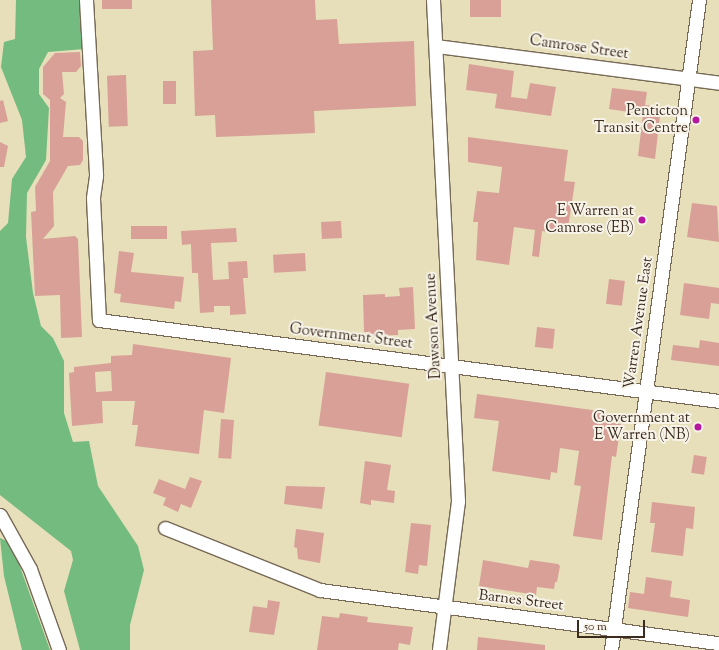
<!DOCTYPE html>
<html>
<head>
<meta charset="utf-8">
<style>
	body { margin:0 }
	#map { position:relative; width:719px; height:650px; overflow:hidden; background:#e6dfba; font-family:"Sorts Mill Goudy",serif }
	div>[style] { position:absolute }
	.forest>* { inset:0; background:#74bb80 }
	.building>* { inset:0; background:#d8a097; transform-origin:0 0 }
	.roads { filter:drop-shadow(1px 0 #776955) drop-shadow(-1px 0 #776955) drop-shadow(0 1px #776955) drop-shadow(0 -1px #776955) }
	.minor>* { height:13px; margin:-6.5px; padding:0 6.5px; transform-origin:6.5px; border-radius:6.5px; background:#fff }
	.dots>* { width:11px; height:11px; translate:-50% -50%; box-sizing:border-box; border:2px solid #f7f3e8; border-radius:50% }
	span { translate:-50% -50%; white-space:nowrap; text-align:center; line-height:1.15; -webkit-text-stroke:4px #f7f3e8; paint-order:stroke }
	.street-label { font-size:15px; color:#3b2a1e }
	.poi-label { font-size:15px; color:#3b2a1e }
	.right { translate:-100% -50%; text-align:right }
	.scale { position:absolute; left:577px; top:620px; width:68px; height:18px; box-sizing:border-box; border:2px solid #3b2a1e; border-top:0; padding-left:5px; font-size:12px; line-height:14px; white-space:nowrap; color:#3b2a1e; -webkit-text-stroke:3px #f7f3e8; paint-order:stroke }
</style>
</head>
<body>
<div id="map">
	<div class="forest">
		<i style="clip-path:polygon(16px 0,82px 0,84px 49px,48px 52px,39px 69px,39px 94px,49px 108px,46px 160px,27px 193px,26px 237px,33px 293px,41px 326px,53px 338px,64px 361px,64px 413px,73px 442px,89px 441px,98px 486px,138px 546px,144px 570px,130px 625px,130px 650px,80px 650px,64px 591px,73px 560px,71px 551px,0 495px,0 231px,8px 223px,12px 179px,26px 157px,22px 120px,1px 67px,4px 42px,15px 39px)"></i>
		<i style="clip-path:polygon(0 538px,9px 542px,19px 564px,50px 650px,22px 650px,4px 576px)"></i>
	</div>
	<div class="building">
		<i style="left:102px;top:0;width:30px;height:9px"></i>
		<i style="clip-path:polygon(211px 0,315px 0,316px 20px,337px 19px,339px 44px,414px 41px,416px 106px,314px 111px,315px 133px,216px 137px,215px 115px,195px 116px,193px 51px,213px 50px)"></i>
		<i style="left:470px;top:0;width:31px;height:17px"></i>
		<i style="clip-path:polygon(80px 52px,81px 66px,76px 72px,62px 72px,64px 94px,60px 98px,66px 102px,63px 137px,79px 137px,83px 141px,83px 160px,80px 165px,68px 166px,53px 192px,54px 226px,43px 239px,75px 236px,78px 239px,82px 337px,61px 338px,60px 295px,35px 296px,31px 212px,36px 211px,35px 187px,50px 161px,50px 100px,43px 94px,43px 67px,55px 53px)"></i>
		<i style="clip-path:polygon(469px 64px,514px 71px,511px 97px,527px 99px,530px 83px,556px 87px,551px 116px,495px 108px,497px 94px,466px 90px)"></i>
		<i style="left:126px;top:75px;width:51px;height:19px;rotate:88deg"></i>
		<i style="left:163px;top:81px;width:13px;height:23px"></i>
		<i style="clip-path:polygon(612px 88px,647px 92px,645px 105px,661px 107px,655px 159px,638px 156px,643px 114px,609px 109px)"></i>
		<i style="clip-path:polygon(3px 100px,8px 121px,0 123px,0 101px)"></i>
		<i style="clip-path:polygon(468px 137px,568px 150px,564px 181px,575px 182px,567px 234px,542px 231px,539px 257px,532px 256px,535px 230px,514px 227px,509px 265px,476px 260px,478px 222px,473px 222px,477px 191px,499px 193px,502px 167px,468px 162px)"></i>
		<i style="clip-path:polygon(0 142px,8px 146px,4px 167px,0 167px)"></i>
		<i style="clip-path:polygon(692px 203px,717px 206px,719px 242px,687px 237px)"></i>
		<i style="left:341px;top:221px;width:17px;height:20px;rotate:87deg"></i>
		<i style="left:167px;top:226px;width:13px;height:36px;rotate:90deg"></i>
		<i style="clip-path:polygon(236px 228px,237px 242px,211px 243px,213px 280px,229px 279px,228px 262px,247px 261px,248px 278px,243px 278px,246px 314px,230px 315px,230px 306px,214px 306px,214px 312px,200px 313px,198px 273px,192px 273px,191px 244px,182px 245px,181px 231px)"></i>
		<i style="clip-path:polygon(119px 251px,134px 253px,131px 272px,184px 277px,181px 302px,175px 301px,174px 309px,120px 302px,121px 294px,114px 293px)"></i>
		<i style="left:305px;top:253px;width:18px;height:32px;rotate:87deg"></i>
		<i style="left:609px;top:279px;width:16px;height:25px;rotate:7deg"></i>
		<i style="clip-path:polygon(684px 283px,719px 288px,719px 304px,711px 303px,709px 319px,680px 315px)"></i>
		<i style="clip-path:polygon(413px 287px,415px 329px,398px 330px,398px 335px,369px 336px,368px 332px,364px 332px,363px 295px,385px 294px,385px 297px,400px 296px,399px 288px)"></i>
		<i style="left:537px;top:327px;width:18px;height:20px;rotate:6deg"></i>
		<i style="clip-path:polygon(700px 340px,719px 343px,719px 366px,671px 360px,673px 345px,699px 348px)"></i>
		<i style="clip-path:polygon(evenodd,133px 344px,231px 358px,224px 413px,204px 410px,199px 454px,135px 446px,138px 425px,132px 425px,135px 401px,102px 401px,103px 423px,72px 426px,69px 373px,74px 372px,74px 367px,111px 363px,111px 356px,132px 355px,133px 344px,111px 371px,112px 391px,96px 392px,95px 372px,111px 371px)"></i>
		<i style="left:326px;top:372px;width:84px;height:54px;rotate:8deg"></i>
		<i style="clip-path:polygon(477px 394px,606px 412px,605px 422px,621px 424px,616px 457px,612px 456px,602px 540px,573px 536px,581px 486px,574px 485px,579px 451px,560px 448px,557px 473px,551px 472px,550px 480px,492px 471px,499px 421px,474px 418px)"></i>
		<i style="left:221px;top:419px;width:13px;height:39px;rotate:4deg"></i>
		<i style="left:694px;top:455px;width:13px;height:18px;rotate:9deg"></i>
		<i style="clip-path:polygon(365px 461px,391px 465px,387px 490px,395px 491px,394px 503px,371px 500px,371px 505px,360px 503px)"></i>
		<i style="clip-path:polygon(190px 477px,202px 481px,191px 508px,181px 504px,178px 512px,163px 505px,166px 498px,153px 493px,159px 479px,185px 489px)"></i>
		<i style="clip-path:polygon(286px 486px,325px 487px,322px 509px,284px 504px)"></i>
		<i style="clip-path:polygon(652px 502px,695px 507px,693px 529px,686px 528px,683px 556px,651px 552px,655px 523px,650px 523px)"></i>
		<i style="clip-path:polygon(411px 523px,431px 525px,427px 566px,419px 565px,418px 574px,405px 572px)"></i>
		<i style="clip-path:polygon(296px 529px,324px 533px,320px 563px,298px 559px,297px 548px,294px 547px)"></i>
		<i style="clip-path:polygon(483px 560px,528px 568px,530px 560px,558px 564px,560px 566px,557px 582px,555px 582px,554px 589px,537px 587px,536px 595px,479px 586px)"></i>
		<i style="clip-path:polygon(646px 577px,672px 581px,670px 597px,690px 600px,688px 617px,628px 608px,630px 592px,644px 594px)"></i>
		<i style="clip-path:polygon(268px 600px,280px 602px,274px 635px,249px 632px,253px 606px,267px 608px)"></i>
		<i style="clip-path:polygon(340px 613px,368px 617px,367px 622px,413px 627px,410px 645px,399px 643px,398px 650px,317px 650px,322px 616px,339px 618px)"></i>
		<i style="clip-path:polygon(478px 637px,545px 645px,545px 650px,477px 650px)"></i>
	</div>
	<div class="roads">
		<div class="minor">
			<i style="left:86px;top:0;width:176px;rotate:86.7deg"></i>
			<i style="left:96px;top:176px;width:22px;rotate:98deg"></i>
			<i style="left:93px;top:198px;width:122px;rotate:87.2deg"></i>
			<i style="left:99px;top:320px;width:625px;rotate:7.44deg"></i>
			<i style="left:433px;top:0;width:502px;rotate:87.14deg"></i>
			<i style="left:458px;top:501px;width:150px;rotate:97.3deg"></i>
			<i style="left:436px;top:46px;width:285px;rotate:7.4deg"></i>
			<i style="left:0;top:515px;width:62px;rotate:60.9deg"></i>
			<i style="left:30px;top:569px;width:86px;rotate:70.3deg"></i>
			<i style="left:165px;top:528px;width:167px;rotate:21.8deg"></i>
			<i style="left:320px;top:590px;width:403px;rotate:7.6deg"></i>
			<i style="left:611px;top:650px;width:656px;rotate:-82.29deg"></i>
		</div>
	</div>
	<div class="dots">
		<i style="left:696px;top:120px;background:#b5179e"></i>
		<i style="left:642px;top:220px;background:#b5179e"></i>
		<i style="left:698px;top:427px;background:#b5179e"></i>
	</div>
	<div class="street-label">
		<span style="left:579px;top:48px;rotate:8deg">Camrose Street</span>
		<span style="left:639px;top:323px;rotate:-82deg">Warren Avenue East</span>
		<span style="left:434px;top:326px;rotate:-93deg">Dawson Avenue</span>
		<span style="left:351px;top:337px;rotate:7deg">Government Street</span>
		<span style="left:521px;top:601px;rotate:7deg">Barnes Street</span>
	</div>
	<div class="poi-label">
		<span class="right" style="left:688px;top:120px">Penticton<br>Transit Centre</span>
		<span class="right" style="left:634px;top:220px">E Warren at<br>Camrose (EB)</span>
		<span class="right" style="left:690px;top:427px">Government at<br>E Warren (NB)</span>
	</div>
	<div class="scale">50 m</div>
</div>
</body>
</html>
